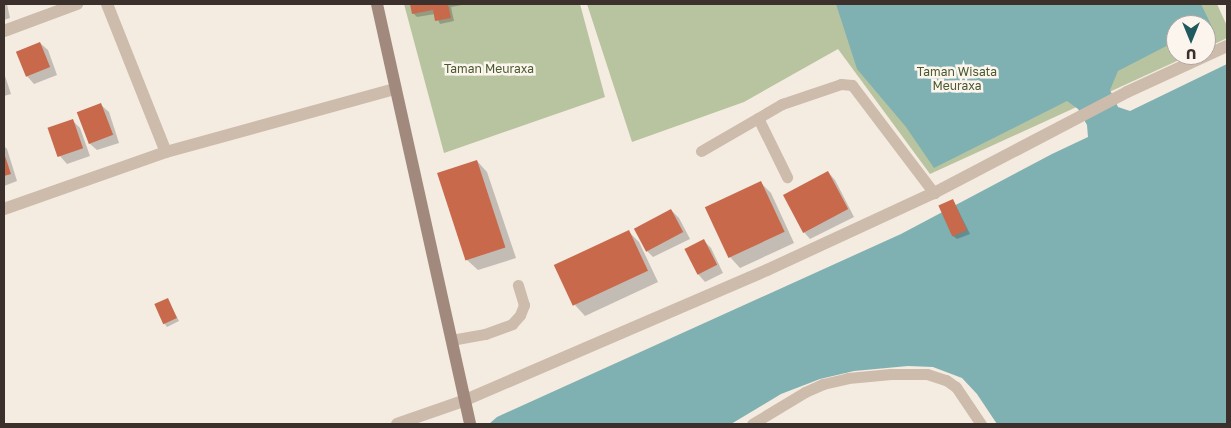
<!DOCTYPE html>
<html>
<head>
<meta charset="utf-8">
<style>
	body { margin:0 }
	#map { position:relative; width:1231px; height:428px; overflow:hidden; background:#f4ebe1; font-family:"Golos Text",sans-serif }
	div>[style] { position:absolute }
	.green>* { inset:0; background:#b8c4a0 }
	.water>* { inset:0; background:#7fb0b2 }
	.shadow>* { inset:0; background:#0003 }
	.building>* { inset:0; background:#c8694b; transform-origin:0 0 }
	.lane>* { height:11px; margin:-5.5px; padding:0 5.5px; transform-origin:5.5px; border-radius:5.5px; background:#cdbbac }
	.street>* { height:12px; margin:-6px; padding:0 6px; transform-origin:6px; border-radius:6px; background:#cdbbac }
	.secondary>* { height:12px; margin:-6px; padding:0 6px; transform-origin:6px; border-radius:6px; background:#a18a7d }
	span { translate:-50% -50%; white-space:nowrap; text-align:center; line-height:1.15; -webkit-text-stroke:5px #fbf5ee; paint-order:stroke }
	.park-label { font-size:12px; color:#4a5a2e }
	.frame { position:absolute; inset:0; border:5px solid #3b302b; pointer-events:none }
	.north { position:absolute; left:1166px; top:15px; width:50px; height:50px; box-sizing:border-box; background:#fbf5ee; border:1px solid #aea6a0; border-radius:50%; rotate:180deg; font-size:14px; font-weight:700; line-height:20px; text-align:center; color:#3b302b }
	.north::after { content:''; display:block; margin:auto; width:18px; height:22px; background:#1f5a5e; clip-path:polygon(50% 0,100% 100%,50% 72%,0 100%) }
</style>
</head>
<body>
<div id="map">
	<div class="green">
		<i style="clip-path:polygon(404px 4px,580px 4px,605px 97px,444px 153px)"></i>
		<i style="clip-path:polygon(587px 4px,1217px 4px,1227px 26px,1227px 38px,1206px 48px,1206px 25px,1176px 25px,1176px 55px,1190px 55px,930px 174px,838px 49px,744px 102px,632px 142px)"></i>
	</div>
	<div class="water">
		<i style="clip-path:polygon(836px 4px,1201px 4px,1215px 33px,1206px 31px,1206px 25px,1176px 25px,1176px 41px,1118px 71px,1110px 90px,1118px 107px,1130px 111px,1227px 64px,1227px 424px,997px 424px,977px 394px,962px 378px,933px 367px,908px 366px,854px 371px,820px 379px,781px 394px,731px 424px,489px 424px,497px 417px,901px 234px,1052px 154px,1088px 137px,1087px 125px,1078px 109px,1067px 101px,934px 168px,906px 127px,857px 69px)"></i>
	</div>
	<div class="shadow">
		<i style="clip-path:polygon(4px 4px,7px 4px,10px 18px,4px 20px)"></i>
		<i style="clip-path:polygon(411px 4px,467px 4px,451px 7px,454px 21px,440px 24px,435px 14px,417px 17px,414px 14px)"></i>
		<i style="clip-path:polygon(40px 43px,48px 50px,57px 75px,34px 84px,27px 76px)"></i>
		<i style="clip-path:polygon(4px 73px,11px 94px,4px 96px)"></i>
		<i style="clip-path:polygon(101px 105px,109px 112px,119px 143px,97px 150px,89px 143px,79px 112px)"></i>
		<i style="clip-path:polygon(72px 120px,80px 128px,90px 156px,67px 164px,60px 156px)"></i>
		<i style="clip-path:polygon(4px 146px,7px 149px,17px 181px,4px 186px)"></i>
		<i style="clip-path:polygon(477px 161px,487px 172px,516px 258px,478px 270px,467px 260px)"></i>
		<i style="clip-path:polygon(828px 172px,835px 180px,854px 217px,810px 239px,803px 231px)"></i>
		<i style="clip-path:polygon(761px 183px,771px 193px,794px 243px,740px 268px,730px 257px)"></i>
		<i style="clip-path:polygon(953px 200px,970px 234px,957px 239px,953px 236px)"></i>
		<i style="clip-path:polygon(671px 210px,679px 218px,690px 239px,653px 257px,646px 250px)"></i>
		<i style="clip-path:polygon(629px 232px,639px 242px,658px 282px,585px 316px,575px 305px)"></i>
		<i style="clip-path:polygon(703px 240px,711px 248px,723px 273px,705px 282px,698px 274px)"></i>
		<i style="clip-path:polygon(168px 300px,179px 321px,167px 327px,164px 323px)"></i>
	</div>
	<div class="building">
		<i style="clip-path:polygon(410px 4px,448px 4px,451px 18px,435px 21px,433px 10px,412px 14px)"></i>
		<i style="left:40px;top:42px;width:27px;height:26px;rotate:68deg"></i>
		<i style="left:101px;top:103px;width:34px;height:26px;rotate:69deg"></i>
		<i style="left:73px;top:119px;width:31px;height:27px;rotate:71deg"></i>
		<i style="clip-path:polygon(4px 153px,11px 174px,4px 176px)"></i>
		<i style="left:477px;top:160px;width:92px;height:42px;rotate:72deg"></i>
		<i style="left:828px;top:171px;width:43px;height:51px;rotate:62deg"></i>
		<i style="left:761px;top:181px;width:56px;height:62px;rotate:65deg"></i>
		<i style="left:953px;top:199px;width:34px;height:16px;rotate:66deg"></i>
		<i style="left:671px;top:209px;width:26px;height:42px;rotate:62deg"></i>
		<i style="left:629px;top:230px;width:45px;height:83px;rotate:65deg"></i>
		<i style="left:704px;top:239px;width:29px;height:22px;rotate:63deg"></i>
		<i style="left:168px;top:298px;width:22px;height:15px;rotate:66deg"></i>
	</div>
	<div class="lane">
		<i style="left:758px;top:118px;width:66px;rotate:63.8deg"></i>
		<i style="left:701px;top:151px;width:94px;rotate:-30.1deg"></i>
		<i style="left:782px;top:104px;width:62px;rotate:-18.7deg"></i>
		<i style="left:841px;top:84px;width:11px;rotate:5deg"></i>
		<i style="left:852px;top:85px;width:136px;rotate:52.8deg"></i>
		<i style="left:451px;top:340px;width:35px;rotate:-10deg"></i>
		<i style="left:485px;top:334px;width:29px;rotate:-20deg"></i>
		<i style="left:512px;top:324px;width:12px;rotate:-48deg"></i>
		<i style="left:520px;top:315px;width:11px;rotate:-68deg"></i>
		<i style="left:524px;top:305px;width:21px;rotate:-107deg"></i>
		<i style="left:752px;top:424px;width:62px;rotate:-31.1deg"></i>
		<i style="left:805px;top:392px;width:20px;rotate:-24deg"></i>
		<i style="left:823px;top:384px;width:26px;rotate:-13deg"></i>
		<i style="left:848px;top:378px;width:43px;rotate:-5.3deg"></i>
		<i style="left:891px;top:374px;width:36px"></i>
		<i style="left:927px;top:374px;width:20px;rotate:18deg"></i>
		<i style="left:946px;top:380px;width:12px;rotate:35deg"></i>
		<i style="left:956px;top:387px;width:45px;rotate:56deg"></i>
	</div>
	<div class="street">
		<i style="left:107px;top:4px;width:159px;rotate:68.3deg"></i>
		<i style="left:4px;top:31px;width:78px;rotate:-20.3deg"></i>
		<i style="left:4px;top:209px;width:172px;rotate:-19.4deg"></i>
		<i style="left:166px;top:152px;width:238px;rotate:-15.4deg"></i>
		<i style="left:397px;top:424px;width:70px;rotate:-19.2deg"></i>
		<i style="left:463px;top:401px;width:331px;rotate:-23.3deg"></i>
		<i style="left:767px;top:270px;width:184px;rotate:-24.8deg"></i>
		<i style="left:934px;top:193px;width:218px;rotate:-27.6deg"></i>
		<i style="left:1127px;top:92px;width:110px;rotate:-24.7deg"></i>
	</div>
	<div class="secondary">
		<i style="left:377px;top:4px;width:430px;rotate:77.5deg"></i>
	</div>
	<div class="park-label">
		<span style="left:489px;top:69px">Taman Meuraxa</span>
		<span style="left:957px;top:79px">Taman Wisata<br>Meuraxa</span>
	</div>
	<div class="frame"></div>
	<div class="north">U</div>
</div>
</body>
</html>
